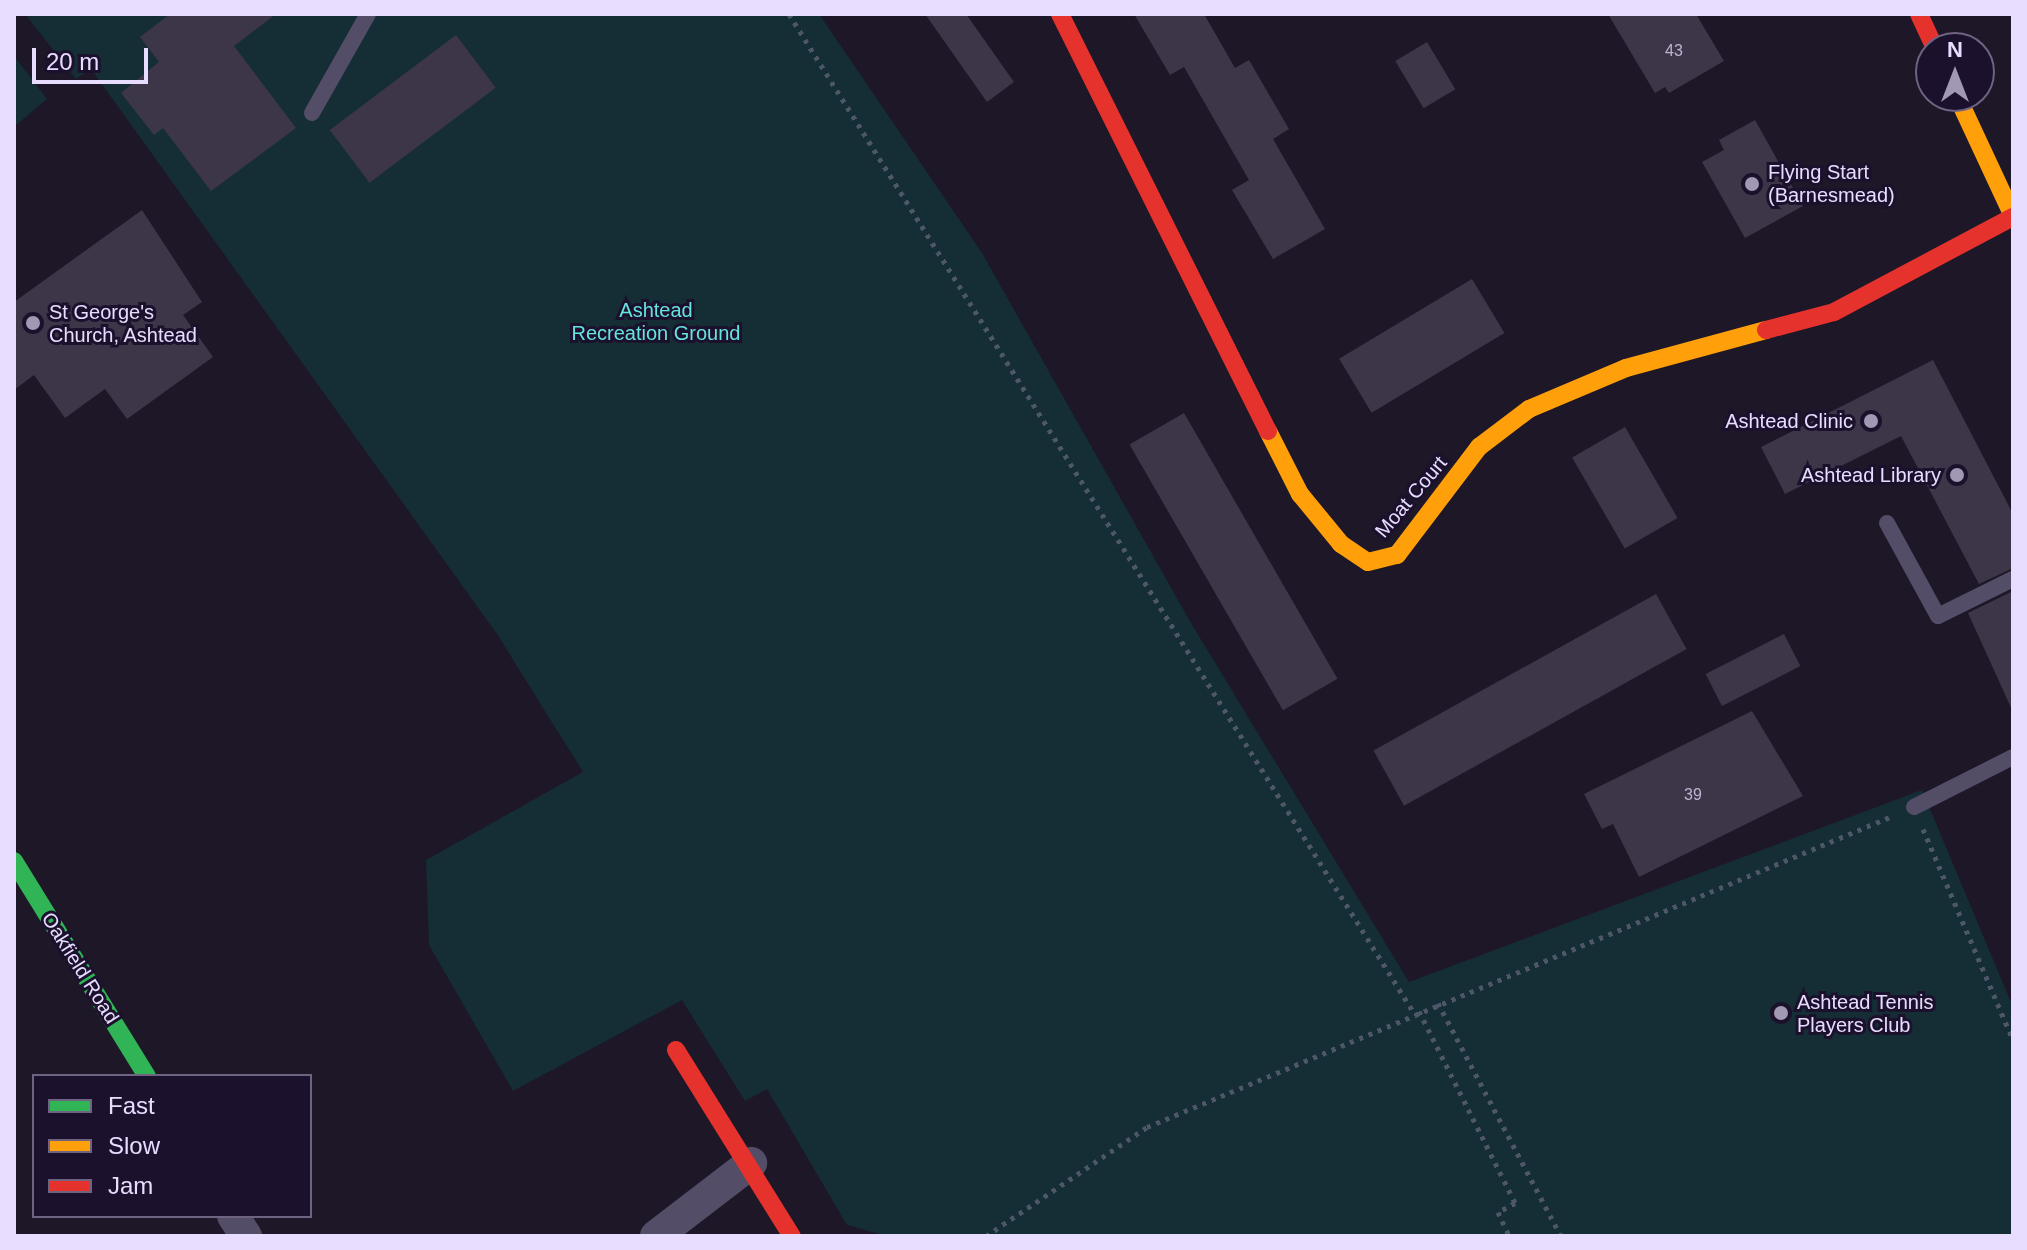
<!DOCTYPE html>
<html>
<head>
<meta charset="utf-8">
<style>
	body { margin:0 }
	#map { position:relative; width:2027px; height:1250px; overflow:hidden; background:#1d1727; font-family:Arial,sans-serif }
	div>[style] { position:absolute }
	.green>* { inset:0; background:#152d35 }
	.building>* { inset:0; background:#3d3648; transform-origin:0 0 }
	.path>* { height:5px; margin-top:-2.5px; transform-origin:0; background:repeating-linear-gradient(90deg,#4e5769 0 4px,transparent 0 10px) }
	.lane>* { height:16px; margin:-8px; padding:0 8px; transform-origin:8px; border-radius:8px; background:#534d67 }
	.street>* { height:32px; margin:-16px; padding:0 16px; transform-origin:16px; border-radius:16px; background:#534d67 }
	.fast>* { height:18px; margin:-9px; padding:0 9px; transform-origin:9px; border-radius:9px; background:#30b455 }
	.slow>* { height:18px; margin:-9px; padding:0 9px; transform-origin:9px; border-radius:9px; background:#ff9f0a }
	.jam>* { height:18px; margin:-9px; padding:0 9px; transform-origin:9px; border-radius:9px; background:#e5322d }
	.dots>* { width:22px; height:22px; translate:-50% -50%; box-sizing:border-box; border:4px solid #1c112d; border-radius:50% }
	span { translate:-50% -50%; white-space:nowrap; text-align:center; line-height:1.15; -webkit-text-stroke:6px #1c112d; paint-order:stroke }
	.number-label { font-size:16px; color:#bdb3d1 }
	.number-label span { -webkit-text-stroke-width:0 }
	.poi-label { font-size:20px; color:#e8ddff }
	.left { translate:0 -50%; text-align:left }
	.right { translate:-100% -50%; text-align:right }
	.park-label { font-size:20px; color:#64e4de }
	.street-label { font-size:20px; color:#e8ddff }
	.frame { position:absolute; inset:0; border:16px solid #e8ddff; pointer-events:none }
	.legend { position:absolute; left:32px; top:1074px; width:280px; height:144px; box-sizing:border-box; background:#1c112d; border:2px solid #6e6381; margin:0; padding:10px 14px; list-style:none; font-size:24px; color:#e8ddff }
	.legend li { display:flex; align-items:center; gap:16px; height:40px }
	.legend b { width:40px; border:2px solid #6e6381 }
	.north { position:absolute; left:1915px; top:32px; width:80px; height:80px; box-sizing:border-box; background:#1c112d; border:2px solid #6e6381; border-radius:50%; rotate:0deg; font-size:22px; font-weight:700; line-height:32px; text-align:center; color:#e8ddff }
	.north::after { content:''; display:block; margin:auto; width:28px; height:36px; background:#a198b3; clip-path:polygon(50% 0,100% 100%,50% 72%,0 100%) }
	.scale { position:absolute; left:32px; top:48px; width:116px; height:36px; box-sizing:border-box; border:4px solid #e8ddff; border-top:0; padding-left:10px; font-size:24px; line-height:28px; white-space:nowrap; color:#e8ddff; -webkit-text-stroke:6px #1c112d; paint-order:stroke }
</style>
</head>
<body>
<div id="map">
	<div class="green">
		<i style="clip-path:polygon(25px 14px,819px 14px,982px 253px,1191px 623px,1409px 982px,1922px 790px,2013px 1007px,2013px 1236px,887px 1236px,847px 1225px,767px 1089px,745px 1101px,682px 1000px,513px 1091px,429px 945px,426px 860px,583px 772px,497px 634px,91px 69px,76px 79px)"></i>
		<i style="clip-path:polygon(14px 56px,47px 99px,14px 127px)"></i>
	</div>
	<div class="building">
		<i style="clip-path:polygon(170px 14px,276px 14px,234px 46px,296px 128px,211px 191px,163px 128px,154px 135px,121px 93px,159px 62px,140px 37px)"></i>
		<i style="clip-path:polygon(925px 14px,966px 14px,1014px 82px,987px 102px)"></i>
		<i style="clip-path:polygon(1134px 14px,1204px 14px,1235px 68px,1249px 60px,1289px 129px,1273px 139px,1325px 229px,1273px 259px,1232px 190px,1249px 180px,1184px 67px,1170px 75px)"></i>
		<i style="clip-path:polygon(1608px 14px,1696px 14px,1724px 61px,1669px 93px,1665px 87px,1655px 93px)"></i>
		<i style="left:456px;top:35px;width:66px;height:158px;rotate:53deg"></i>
		<i style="left:1427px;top:42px;width:55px;height:37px;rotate:59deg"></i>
		<i style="clip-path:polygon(1755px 120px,1803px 206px,1745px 238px,1702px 162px,1724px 150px,1719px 140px)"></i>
		<i style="clip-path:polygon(142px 210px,202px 302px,183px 315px,213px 357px,127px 419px,105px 389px,65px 418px,34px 375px,14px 390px,14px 302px)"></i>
		<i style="left:1472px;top:279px;width:63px;height:155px;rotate:59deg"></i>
		<i style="clip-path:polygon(1933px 360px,2013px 514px,2013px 568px,1979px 584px,1901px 436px,1785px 494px,1761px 447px)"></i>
		<i style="left:1184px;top:413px;width:307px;height:63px;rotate:60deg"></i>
		<i style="left:1625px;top:427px;width:105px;height:61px;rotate:60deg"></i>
		<i style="clip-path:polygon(2013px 591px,2013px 712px,1968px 613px)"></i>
		<i style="left:1656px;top:594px;width:63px;height:323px;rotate:61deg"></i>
		<i style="left:1784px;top:634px;width:36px;height:88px;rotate:63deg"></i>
		<i style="clip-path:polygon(1752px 711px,1803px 796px,1639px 877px,1613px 824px,1602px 829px,1584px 794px)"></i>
	</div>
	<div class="path">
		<i style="left:789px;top:14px;width:1178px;rotate:57.97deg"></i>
		<i style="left:1923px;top:829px;width:229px;rotate:66.9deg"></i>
		<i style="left:1438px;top:1003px;width:263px;rotate:62.2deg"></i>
		<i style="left:1419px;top:1011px;width:215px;rotate:63.4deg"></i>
		<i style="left:1515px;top:1203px;width:19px;rotate:152deg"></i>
		<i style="left:1498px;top:1212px;width:26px;rotate:65deg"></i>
		<i style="left:986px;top:1236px;width:194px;rotate:-34.1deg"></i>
		<i style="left:1147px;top:1127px;width:805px;rotate:-22.65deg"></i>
	</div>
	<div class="lane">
		<i style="left:312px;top:113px;width:114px;rotate:-60.5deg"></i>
		<i style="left:1887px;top:523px;width:106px;rotate:61.3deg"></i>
		<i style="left:1938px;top:616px;width:84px;rotate:-26.3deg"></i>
		<i style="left:1914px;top:807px;width:111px;rotate:-26.8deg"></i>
	</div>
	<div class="street">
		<i style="left:233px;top:1216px;width:24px;rotate:57deg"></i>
		<i style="left:656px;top:1236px;width:120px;rotate:-37.5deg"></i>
	</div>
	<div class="fast">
		<i style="left:14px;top:861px;width:253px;rotate:58.3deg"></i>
	</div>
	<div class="slow">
		<i style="left:1957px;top:96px;width:132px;rotate:65deg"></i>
		<i style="left:1268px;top:431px;width:71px;rotate:63.1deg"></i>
		<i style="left:1300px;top:494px;width:65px;rotate:50.6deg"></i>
		<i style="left:1341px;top:544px;width:32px;rotate:34deg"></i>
		<i style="left:1368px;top:562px;width:30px;rotate:-14deg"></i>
		<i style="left:1397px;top:555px;width:136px;rotate:-52.8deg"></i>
		<i style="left:1479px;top:447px;width:63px;rotate:-37.2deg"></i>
		<i style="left:1529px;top:409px;width:105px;rotate:-22.9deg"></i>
		<i style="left:1626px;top:368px;width:145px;rotate:-15.2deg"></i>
	</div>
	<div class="jam">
		<i style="left:1060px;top:14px;width:466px;rotate:63.5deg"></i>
		<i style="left:1919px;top:14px;width:38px;rotate:65deg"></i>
		<i style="left:1766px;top:330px;width:70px;rotate:-14.8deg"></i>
		<i style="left:1834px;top:312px;width:203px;rotate:-28deg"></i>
		<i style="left:676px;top:1050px;width:219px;rotate:58.1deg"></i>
	</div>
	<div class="dots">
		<i style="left:1752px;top:184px;background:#a198b3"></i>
		<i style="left:33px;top:323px;background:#a198b3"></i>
		<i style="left:1871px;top:421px;background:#a198b3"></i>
		<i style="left:1957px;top:475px;background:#a198b3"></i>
		<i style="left:1781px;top:1013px;background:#a198b3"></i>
	</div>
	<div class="number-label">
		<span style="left:1674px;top:51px">43</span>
		<span style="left:1693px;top:795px">39</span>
	</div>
	<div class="poi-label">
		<span class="left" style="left:1768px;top:184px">Flying Start<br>(Barnesmead)</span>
		<span class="left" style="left:49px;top:324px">St George's<br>Church, Ashtead</span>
		<span class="right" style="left:1853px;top:421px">Ashtead Clinic</span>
		<span class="right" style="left:1941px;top:475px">Ashtead Library</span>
		<span class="left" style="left:1797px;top:1014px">Ashtead Tennis<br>Players Club</span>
	</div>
	<div class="park-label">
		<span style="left:656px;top:322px">Ashtead<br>Recreation Ground</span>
	</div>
	<div class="street-label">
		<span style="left:1411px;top:497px;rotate:-50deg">Moat Court</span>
		<span style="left:80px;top:968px;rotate:58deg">Oakfield Road</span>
	</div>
	<div class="frame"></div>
	<ul class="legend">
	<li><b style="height:10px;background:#30b455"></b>Fast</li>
	<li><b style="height:10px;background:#ff9f0a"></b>Slow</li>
	<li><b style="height:10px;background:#e5322d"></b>Jam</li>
	</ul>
	<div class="north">N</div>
	<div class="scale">20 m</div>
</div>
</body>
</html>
